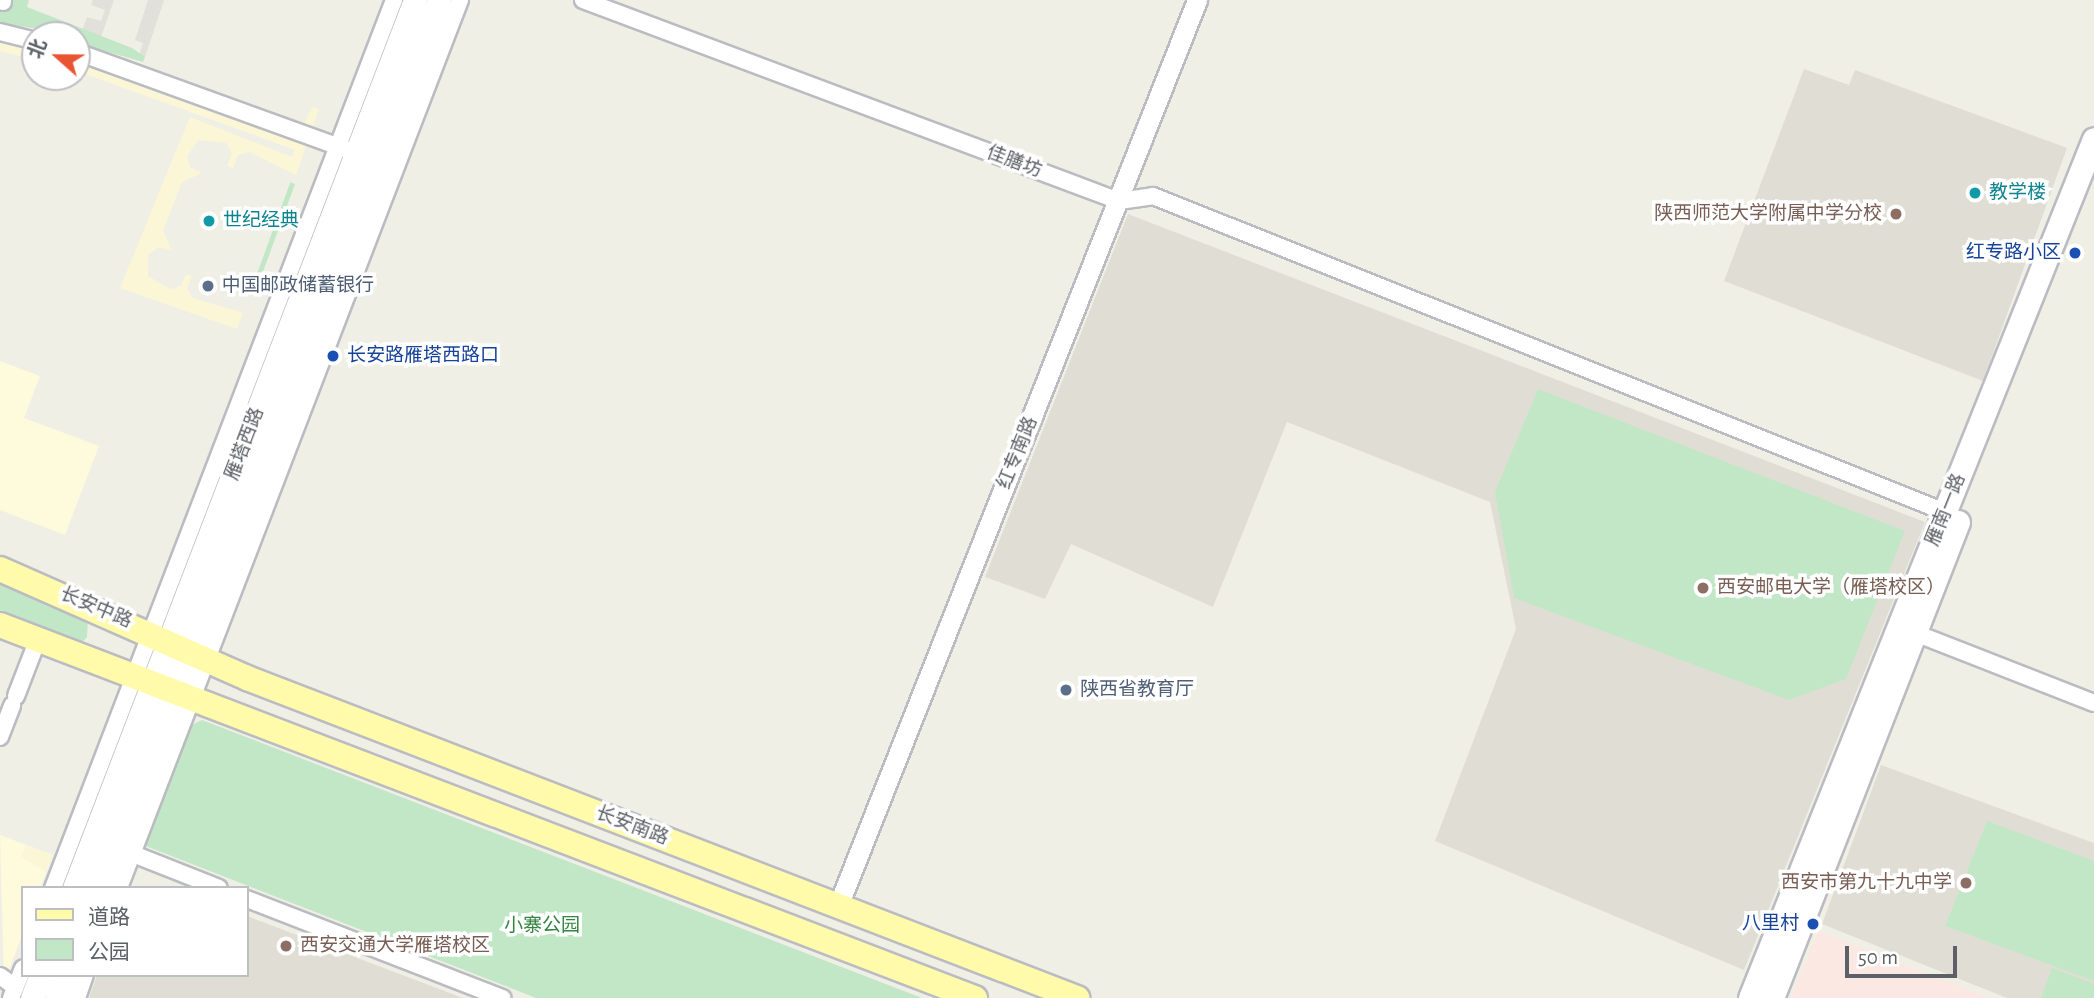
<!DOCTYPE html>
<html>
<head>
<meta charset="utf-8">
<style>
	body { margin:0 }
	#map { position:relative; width:2094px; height:998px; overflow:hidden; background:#f0efe6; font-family:"Alegreya Sans","Noto Sans SC",sans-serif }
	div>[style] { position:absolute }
	.commercial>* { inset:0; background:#fefadc }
	.industrial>* { inset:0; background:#e1e0da }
	.education>* { inset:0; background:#e0ded4 }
	.medical>* { inset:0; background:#fce8e3 }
	.green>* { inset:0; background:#c2e7c7; transform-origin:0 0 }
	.sand>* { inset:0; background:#fbf6d6 }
	.roads { filter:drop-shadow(2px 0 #babcc1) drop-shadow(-2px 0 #babcc1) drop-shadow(0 2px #babcc1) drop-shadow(0 -2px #babcc1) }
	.minor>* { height:16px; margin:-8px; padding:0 8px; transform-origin:8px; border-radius:8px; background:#fff }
	.tertiary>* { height:19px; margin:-9.5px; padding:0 9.5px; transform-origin:9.5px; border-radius:9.5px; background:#fff }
	.secondary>* { height:23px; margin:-11.5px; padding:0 11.5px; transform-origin:11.5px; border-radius:11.5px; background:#fff }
	.primary>* { height:24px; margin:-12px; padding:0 12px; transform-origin:12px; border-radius:12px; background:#fffbab }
	.dots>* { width:19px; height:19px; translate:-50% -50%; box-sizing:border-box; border:4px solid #fff; border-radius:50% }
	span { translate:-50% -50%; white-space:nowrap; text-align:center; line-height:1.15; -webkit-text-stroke:7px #fff; paint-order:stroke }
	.street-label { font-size:19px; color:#5d6066 }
	.culture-label { font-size:19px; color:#0d838f }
	.left { translate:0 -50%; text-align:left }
	.education-label { font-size:19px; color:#785e54 }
	.right { translate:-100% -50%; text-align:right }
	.transit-label { font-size:19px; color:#164399 }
	.service-label { font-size:19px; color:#4e5e75 }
	.park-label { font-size:19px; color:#358542 }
	.legend { position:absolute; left:21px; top:886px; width:228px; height:91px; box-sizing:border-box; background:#fff; border:2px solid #bebfc2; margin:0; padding:9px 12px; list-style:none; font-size:21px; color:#5d6066 }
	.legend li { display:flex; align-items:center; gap:14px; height:35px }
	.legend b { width:35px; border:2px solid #bebfc2 }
	.north { position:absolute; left:21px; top:21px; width:70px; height:70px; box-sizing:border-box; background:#fff; border:2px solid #bebfc2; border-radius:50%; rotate:291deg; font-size:19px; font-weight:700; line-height:28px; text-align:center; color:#5d6066 }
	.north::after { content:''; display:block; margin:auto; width:24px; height:32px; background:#e95532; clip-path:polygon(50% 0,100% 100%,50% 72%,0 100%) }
	.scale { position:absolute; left:1845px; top:946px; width:112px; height:32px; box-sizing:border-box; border:4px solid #5d6066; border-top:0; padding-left:9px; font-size:21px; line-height:24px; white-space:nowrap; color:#5d6066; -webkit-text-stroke:5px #fff; paint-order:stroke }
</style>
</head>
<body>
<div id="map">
	<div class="commercial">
		<i style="clip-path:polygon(0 361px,40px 376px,24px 418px,99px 446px,65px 535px,0 510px)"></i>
		<i style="clip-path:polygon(0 835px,53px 855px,40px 888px,23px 888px,23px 933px,4px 983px)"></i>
	</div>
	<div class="industrial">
		<i style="clip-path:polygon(93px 0,114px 0,101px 37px,82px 31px,87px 17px,101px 21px,105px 10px,91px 5px)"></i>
		<i style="clip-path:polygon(148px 0,164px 0,145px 57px,139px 55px,143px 43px,135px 40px)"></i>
	</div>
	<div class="education">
		<i style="clip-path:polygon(1804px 69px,1849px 85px,1855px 70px,2067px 148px,1983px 381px,1724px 281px)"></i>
		<i style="clip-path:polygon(1128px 214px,1925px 522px,1744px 970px,1435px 841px,1516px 629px,1490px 502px,1287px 422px,1213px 607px,1071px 544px,1045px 599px,985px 577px)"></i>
		<i style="clip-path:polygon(1881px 765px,2094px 843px,2094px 998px,2007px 998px,1822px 924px)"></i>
		<i style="clip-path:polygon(247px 916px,463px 998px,89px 998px,97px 975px,247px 975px)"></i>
	</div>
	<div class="medical">
		<i style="clip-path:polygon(1818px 931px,1990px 998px,1791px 998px)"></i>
	</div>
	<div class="green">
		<i style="clip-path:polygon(12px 0,29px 0,27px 7px,132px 48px,145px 57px,143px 62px,77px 43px,77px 35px,0 23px,0 7px,8px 10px)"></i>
		<i style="left:295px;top:184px;width:114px;height:5px;rotate:110deg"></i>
		<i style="clip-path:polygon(1538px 389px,1905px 531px,1846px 679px,1789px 700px,1514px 598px,1495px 492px)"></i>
		<i style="clip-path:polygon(0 583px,88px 617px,87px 637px,80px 645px,0 616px)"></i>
		<i style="clip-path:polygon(202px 720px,922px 998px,536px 998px,138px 843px,181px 730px)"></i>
		<i style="clip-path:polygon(1987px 821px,2094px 861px,2094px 981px,1945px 926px)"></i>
		<i style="clip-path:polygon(2052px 968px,2094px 984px,2094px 998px,2041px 998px)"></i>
	</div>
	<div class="sand">
		<i style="clip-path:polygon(0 23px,45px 35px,35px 35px,35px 60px,0 51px)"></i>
		<i style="clip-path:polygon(77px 43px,304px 124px,312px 107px,319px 109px,296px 175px,249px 152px,238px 155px,233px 168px,227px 166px,232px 153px,226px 143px,198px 140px,187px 157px,190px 167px,202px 173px,182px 182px,163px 231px,172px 251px,158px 247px,148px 255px,148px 276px,170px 289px,181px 286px,186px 274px,192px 276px,187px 288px,193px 298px,243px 313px,237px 329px,120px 288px,190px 117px,292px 157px,295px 150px,77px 71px)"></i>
		<i style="clip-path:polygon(26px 845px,53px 855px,46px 872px,21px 857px)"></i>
	</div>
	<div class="roads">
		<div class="minor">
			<i style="left:583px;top:0;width:572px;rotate:20.56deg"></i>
			<i style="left:1119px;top:201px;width:34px;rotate:-8deg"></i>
			<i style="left:1153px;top:196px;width:853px;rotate:21.75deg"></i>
			<i style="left:3px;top:2px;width:2px;rotate:-90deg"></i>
			<i style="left:0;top:32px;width:36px;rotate:14deg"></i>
			<i style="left:77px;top:52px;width:288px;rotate:19.9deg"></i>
			<i style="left:1905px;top:629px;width:203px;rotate:21.4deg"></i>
			<i style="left:16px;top:696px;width:61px;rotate:-68.9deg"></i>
			<i style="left:0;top:737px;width:34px;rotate:-69deg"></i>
			<i style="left:123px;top:850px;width:103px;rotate:21.6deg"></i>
			<i style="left:53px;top:888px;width:951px;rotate:-68.99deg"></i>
			<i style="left:119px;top:888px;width:951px;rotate:-68.99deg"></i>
			<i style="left:247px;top:899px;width:274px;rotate:21.2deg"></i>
			<i style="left:0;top:976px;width:19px;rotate:36deg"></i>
			<i style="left:11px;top:998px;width:32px;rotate:-68deg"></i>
			<i style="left:77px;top:998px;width:24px;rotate:-71deg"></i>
		</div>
		<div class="tertiary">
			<i style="left:838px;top:906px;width:975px;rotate:-68.38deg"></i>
		</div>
		<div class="secondary">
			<i style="left:74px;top:888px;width:951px;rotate:-68.99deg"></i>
			<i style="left:98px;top:888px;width:951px;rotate:-68.99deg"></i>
			<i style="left:32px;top:998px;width:25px;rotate:-69deg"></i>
			<i style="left:56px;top:998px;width:25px;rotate:-69deg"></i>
			<i style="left:1750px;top:998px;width:925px;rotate:-68.18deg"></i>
			<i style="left:1772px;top:998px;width:511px;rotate:-68.66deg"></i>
		</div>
		<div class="primary">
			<i style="left:0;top:569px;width:270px;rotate:23.8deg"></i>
			<i style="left:247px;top:678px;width:890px;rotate:21.08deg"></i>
			<i style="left:0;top:625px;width:1044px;rotate:20.94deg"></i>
		</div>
	</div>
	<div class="dots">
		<i style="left:1975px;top:193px;background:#0f9aa8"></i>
		<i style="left:1896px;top:214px;background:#8d6e63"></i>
		<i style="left:209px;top:221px;background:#0f9aa8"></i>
		<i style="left:2075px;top:253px;background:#1a4fb4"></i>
		<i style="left:208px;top:286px;background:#5c6f8a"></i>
		<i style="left:333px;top:356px;background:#1a4fb4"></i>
		<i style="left:1703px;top:588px;background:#8d6e63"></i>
		<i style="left:1066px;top:690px;background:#5c6f8a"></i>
		<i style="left:1966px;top:883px;background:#8d6e63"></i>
		<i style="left:1813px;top:924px;background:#1a4fb4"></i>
		<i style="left:286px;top:946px;background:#8d6e63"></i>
	</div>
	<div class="street-label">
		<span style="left:1014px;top:162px;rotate:21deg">佳膳坊</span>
		<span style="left:245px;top:444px;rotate:-69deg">雁塔西路</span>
		<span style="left:1018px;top:453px;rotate:-68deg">红专南路</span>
		<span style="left:1946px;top:510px;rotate:-68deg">雁南一路</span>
		<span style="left:96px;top:608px;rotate:23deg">长安中路</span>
		<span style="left:632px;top:826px;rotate:21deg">长安南路</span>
	</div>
	<div class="culture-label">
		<span class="left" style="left:1989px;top:193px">教学楼</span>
		<span class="left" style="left:223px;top:221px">世纪经典</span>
	</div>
	<div class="education-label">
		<span class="right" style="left:1882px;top:214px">陕西师范大学附属中学分校</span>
		<span class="left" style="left:1717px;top:588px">西安邮电大学（雁塔校区）</span>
		<span class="right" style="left:1952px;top:883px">西安市第九十九中学</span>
		<span class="left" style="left:300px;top:946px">西安交通大学雁塔校区</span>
	</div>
	<div class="transit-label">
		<span class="right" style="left:2061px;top:253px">红专路小区</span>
		<span class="left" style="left:347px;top:356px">长安路雁塔西路口</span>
		<span class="right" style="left:1799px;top:924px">八里村</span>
	</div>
	<div class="service-label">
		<span class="left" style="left:222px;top:286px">中国邮政储蓄银行</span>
		<span class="left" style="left:1080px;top:690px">陕西省教育厅</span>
	</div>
	<div class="park-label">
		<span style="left:542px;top:926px">小寨公园</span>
	</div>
	<ul class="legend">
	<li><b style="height:9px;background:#fffbab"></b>道路</li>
	<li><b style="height:19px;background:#c2e7c7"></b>公园</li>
	</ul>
	<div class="north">北</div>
	<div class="scale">50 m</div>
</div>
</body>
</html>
